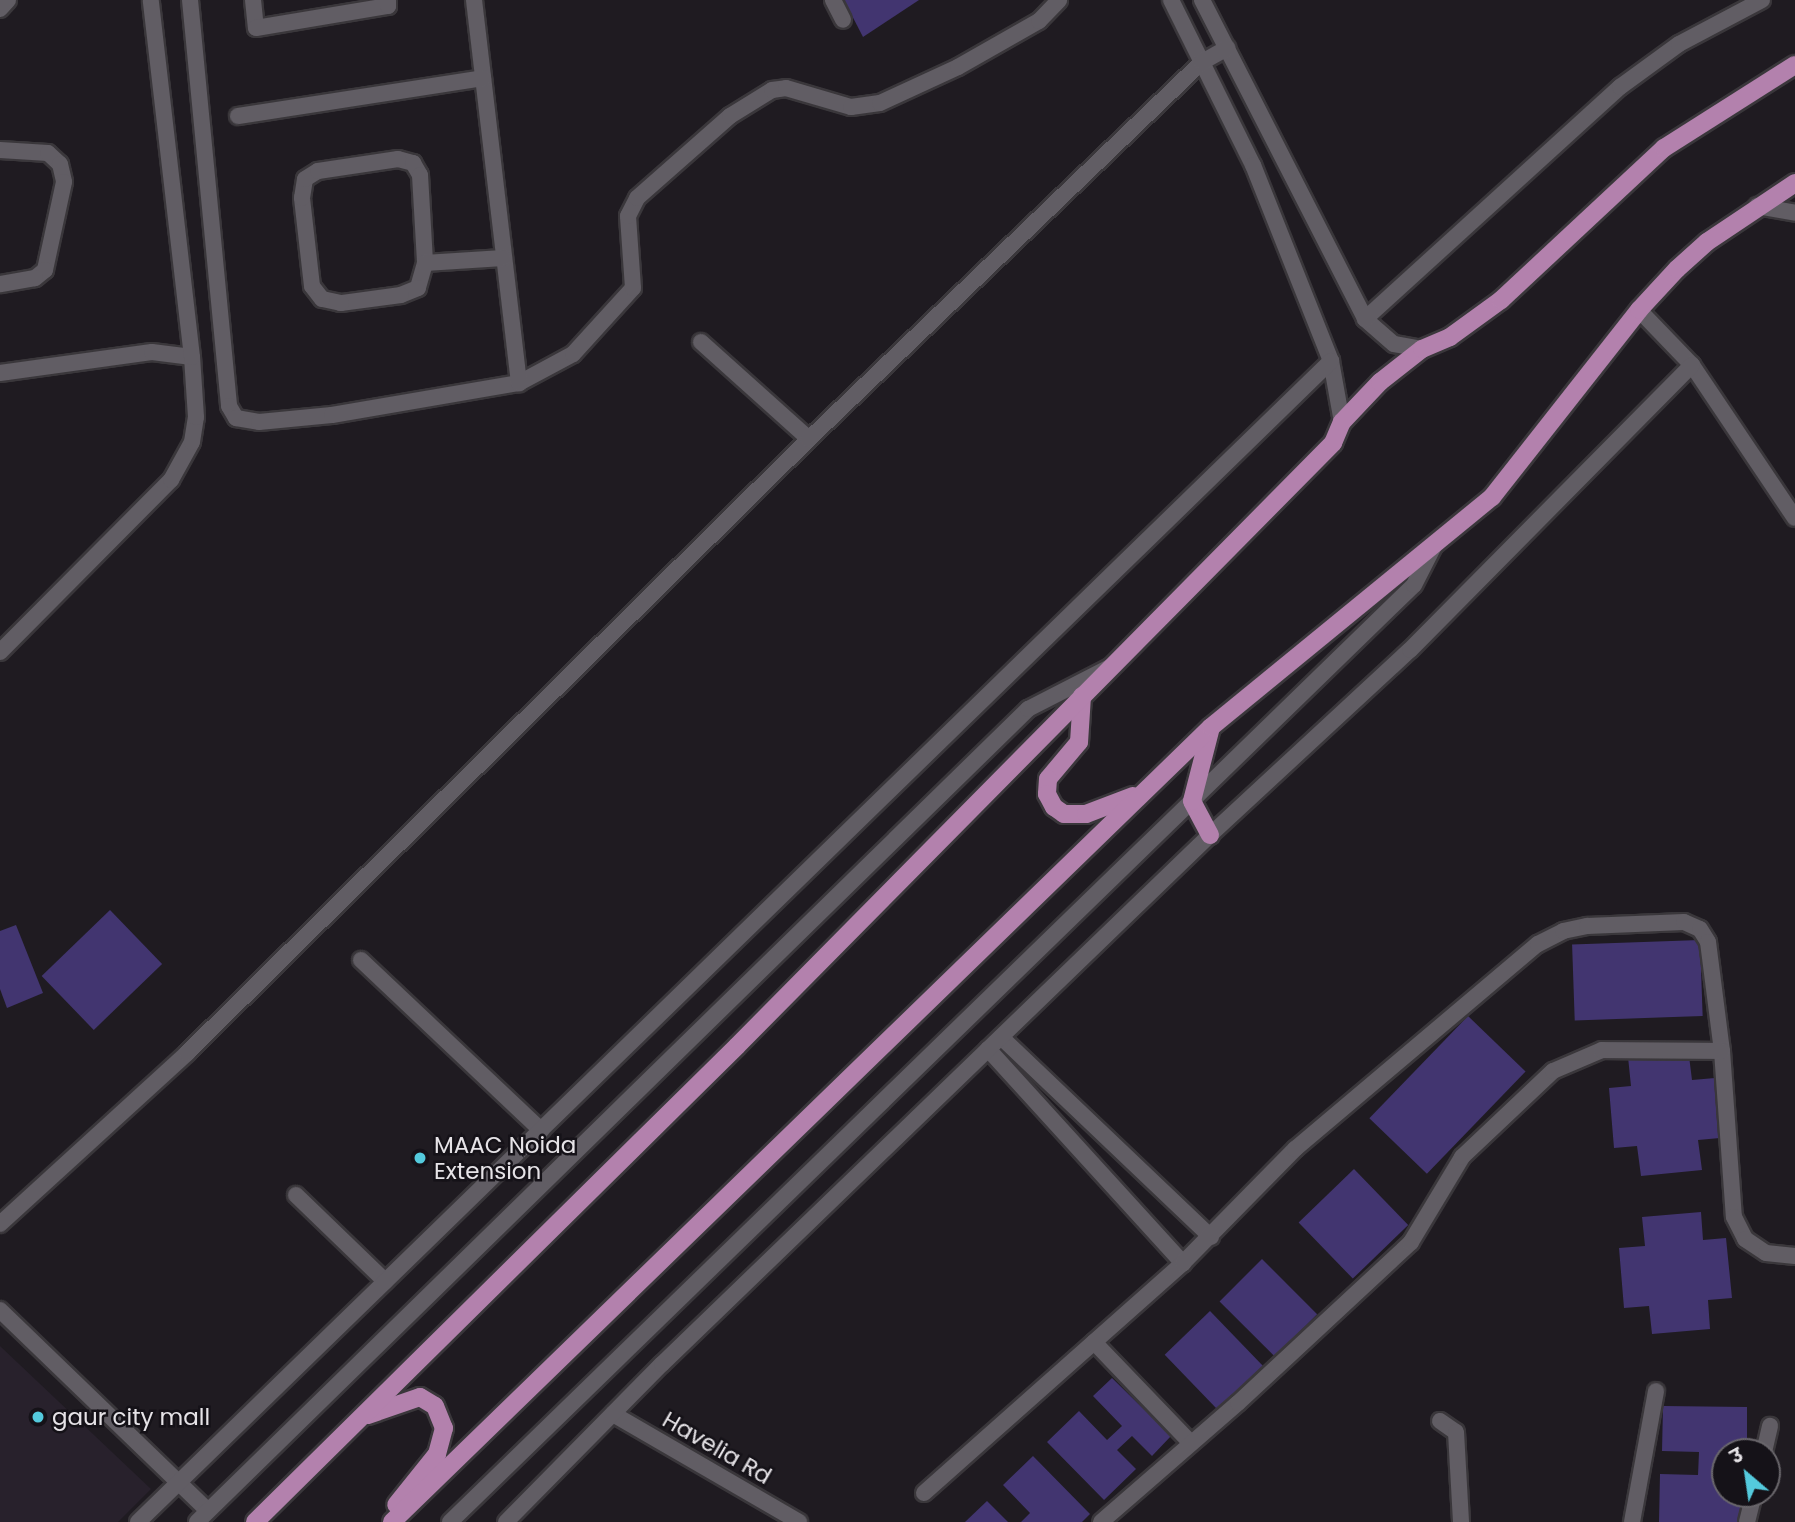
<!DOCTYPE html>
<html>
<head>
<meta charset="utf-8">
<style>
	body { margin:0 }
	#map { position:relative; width:1795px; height:1522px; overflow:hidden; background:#1f1b21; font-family:Poppins,"Noto Sans Devanagari",sans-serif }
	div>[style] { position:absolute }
	.built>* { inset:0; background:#28212c }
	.building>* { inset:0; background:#423570; transform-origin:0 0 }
	.roads { filter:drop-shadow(2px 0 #3a373b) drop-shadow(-2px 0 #3a373b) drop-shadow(0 2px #3a373b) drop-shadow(0 -2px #3a373b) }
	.minor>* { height:16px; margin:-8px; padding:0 8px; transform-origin:8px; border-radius:8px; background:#615d64 }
	.major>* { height:18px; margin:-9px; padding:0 9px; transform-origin:9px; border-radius:9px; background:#b381ad }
	.dots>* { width:19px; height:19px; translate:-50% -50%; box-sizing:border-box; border:4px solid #151218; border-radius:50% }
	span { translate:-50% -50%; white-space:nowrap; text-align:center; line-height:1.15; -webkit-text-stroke:5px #151218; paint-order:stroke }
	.poi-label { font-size:23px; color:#e6e3e7 }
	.left { translate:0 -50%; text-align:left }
	.street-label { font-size:23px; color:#e6e3e7 }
	.north { position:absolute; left:1711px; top:1438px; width:70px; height:70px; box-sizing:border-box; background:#151218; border:2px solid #69666b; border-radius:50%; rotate:331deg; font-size:19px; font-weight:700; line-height:28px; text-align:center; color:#e6e3e7 }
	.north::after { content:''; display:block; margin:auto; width:24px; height:32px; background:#54cadd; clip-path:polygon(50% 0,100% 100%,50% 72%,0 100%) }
</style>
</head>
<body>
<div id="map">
	<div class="built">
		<i style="clip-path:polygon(0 1346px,151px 1489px,118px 1522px,0 1522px)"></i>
	</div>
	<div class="building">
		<i style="clip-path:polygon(844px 0,919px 0,863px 37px)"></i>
		<i style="left:110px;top:910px;width:75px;height:95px;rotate:46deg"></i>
		<i style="clip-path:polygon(16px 925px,43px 993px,7px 1008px,0 989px,0 931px)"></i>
		<i style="left:1700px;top:940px;width:76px;height:128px;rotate:88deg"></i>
		<i style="left:1468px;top:1016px;width:80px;height:142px;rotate:44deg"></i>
		<i style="clip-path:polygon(1689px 1056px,1692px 1080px,1715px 1078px,1720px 1138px,1698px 1140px,1702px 1170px,1641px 1176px,1637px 1146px,1614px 1148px,1609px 1088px,1631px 1086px,1628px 1057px)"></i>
		<i style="left:1354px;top:1169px;width:78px;height:77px;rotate:46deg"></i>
		<i style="clip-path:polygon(1701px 1212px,1703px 1240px,1726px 1238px,1732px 1298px,1708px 1300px,1710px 1329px,1652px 1334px,1649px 1306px,1624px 1308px,1619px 1248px,1645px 1246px,1642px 1217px)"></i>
		<i style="left:1262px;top:1259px;width:78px;height:60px;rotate:45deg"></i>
		<i style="left:1210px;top:1311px;width:76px;height:63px;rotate:46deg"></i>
		<i style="clip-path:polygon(1112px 1378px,1171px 1436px,1152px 1456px,1132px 1436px,1117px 1450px,1136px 1469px,1104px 1500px,1047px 1442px,1079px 1411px,1107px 1440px,1122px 1426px,1093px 1396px)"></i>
		<i style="clip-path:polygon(1663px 1406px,1747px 1407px,1747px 1452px,1719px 1453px,1725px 1494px,1743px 1494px,1742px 1522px,1659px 1522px,1660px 1474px,1698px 1475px,1699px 1452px,1662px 1451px)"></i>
		<i style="clip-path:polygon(1033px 1456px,1090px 1514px,1082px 1522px,1021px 1522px,1030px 1513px,1003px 1485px)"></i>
		<i style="clip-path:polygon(987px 1501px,1008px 1522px,965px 1522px)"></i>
	</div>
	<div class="roads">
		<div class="minor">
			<i style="left:190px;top:0;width:408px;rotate:84.5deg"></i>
			<i style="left:229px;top:406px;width:14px;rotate:60deg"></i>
			<i style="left:236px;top:418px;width:23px;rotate:10deg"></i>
			<i style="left:259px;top:422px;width:73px;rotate:-5.5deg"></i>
			<i style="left:332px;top:415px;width:190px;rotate:-9.7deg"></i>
			<i style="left:519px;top:383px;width:61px;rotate:-28.2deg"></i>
			<i style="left:573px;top:354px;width:89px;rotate:-47.7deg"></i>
			<i style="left:633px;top:288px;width:72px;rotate:-94deg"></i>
			<i style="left:628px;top:216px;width:20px;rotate:-63deg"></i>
			<i style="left:637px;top:198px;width:124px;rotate:-41.4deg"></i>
			<i style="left:730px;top:116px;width:49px;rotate:-31.8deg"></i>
			<i style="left:772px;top:90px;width:14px;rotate:-8deg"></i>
			<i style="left:786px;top:88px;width:68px;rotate:16.3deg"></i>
			<i style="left:851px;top:107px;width:29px;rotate:-8deg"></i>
			<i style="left:880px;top:103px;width:86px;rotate:-24.8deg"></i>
			<i style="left:958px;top:67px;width:93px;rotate:-29.6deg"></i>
			<i style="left:1039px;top:21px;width:29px;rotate:-46deg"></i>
			<i style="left:253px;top:0;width:28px;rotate:84deg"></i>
			<i style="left:256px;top:28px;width:134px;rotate:-9.5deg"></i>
			<i style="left:388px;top:6px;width:6px;rotate:-90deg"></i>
			<i style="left:474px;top:0;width:386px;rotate:83.3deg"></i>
			<i style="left:833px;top:0;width:22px;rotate:63deg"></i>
			<i style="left:1171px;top:0;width:184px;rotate:63.6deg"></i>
			<i style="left:1253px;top:165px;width:211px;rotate:68.3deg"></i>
			<i style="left:1331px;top:361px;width:62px;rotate:79.8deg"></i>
			<i style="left:1202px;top:0;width:358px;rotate:62.9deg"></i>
			<i style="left:1365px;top:319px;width:38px;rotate:41deg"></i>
			<i style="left:1394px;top:344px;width:28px;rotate:10deg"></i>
			<i style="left:0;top:9px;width:12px;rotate:-48deg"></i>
			<i style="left:238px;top:116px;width:248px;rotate:-8.8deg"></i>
			<i style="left:0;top:150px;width:48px;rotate:3.6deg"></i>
			<i style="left:48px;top:153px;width:16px;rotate:43deg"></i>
			<i style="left:60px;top:164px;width:18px;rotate:77deg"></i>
			<i style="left:64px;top:182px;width:90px;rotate:102.2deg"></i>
			<i style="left:45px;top:270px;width:13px;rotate:141deg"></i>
			<i style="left:35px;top:278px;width:36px;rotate:170deg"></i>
			<i style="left:398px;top:159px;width:16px;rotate:15deg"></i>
			<i style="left:413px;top:163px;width:14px;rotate:60deg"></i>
			<i style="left:420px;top:175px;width:88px;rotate:86.7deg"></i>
			<i style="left:425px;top:263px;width:26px;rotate:106deg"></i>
			<i style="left:418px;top:288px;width:18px;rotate:158deg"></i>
			<i style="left:401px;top:295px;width:61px;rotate:172.4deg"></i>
			<i style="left:341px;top:303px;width:19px;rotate:-168deg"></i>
			<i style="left:322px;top:299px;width:16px;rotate:-128deg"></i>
			<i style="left:312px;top:286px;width:89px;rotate:-96.5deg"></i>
			<i style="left:302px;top:198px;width:19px;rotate:-81deg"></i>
			<i style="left:305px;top:179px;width:15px;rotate:-32deg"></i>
			<i style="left:318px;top:171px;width:81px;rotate:-8.5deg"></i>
			<i style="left:1757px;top:206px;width:39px;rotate:10deg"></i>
			<i style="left:425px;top:263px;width:78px;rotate:-3.7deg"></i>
			<i style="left:1639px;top:310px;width:76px;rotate:46.1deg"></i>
			<i style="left:1692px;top:365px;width:184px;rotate:56.1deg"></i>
			<i style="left:1365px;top:319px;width:345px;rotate:-42.3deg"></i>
			<i style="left:1620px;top:87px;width:73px;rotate:-36.1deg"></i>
			<i style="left:1679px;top:44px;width:94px;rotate:-27.9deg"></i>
			<i style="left:701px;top:342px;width:145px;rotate:41.9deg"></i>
			<i style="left:0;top:373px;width:153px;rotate:-7.9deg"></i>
			<i style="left:152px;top:352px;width:40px;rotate:7.1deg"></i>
			<i style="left:0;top:652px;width:243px;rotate:-45.2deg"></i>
			<i style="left:171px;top:480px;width:43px;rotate:-61.1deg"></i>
			<i style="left:192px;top:442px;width:25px;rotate:-81deg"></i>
			<i style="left:196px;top:417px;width:60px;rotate:-93.8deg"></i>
			<i style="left:192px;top:357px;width:359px;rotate:-96.6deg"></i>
			<i style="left:361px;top:960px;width:248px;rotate:43.4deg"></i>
			<i style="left:1001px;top:1037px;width:290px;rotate:43.6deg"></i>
			<i style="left:988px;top:1049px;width:290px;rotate:47.7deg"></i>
			<i style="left:296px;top:1195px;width:124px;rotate:44deg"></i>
			<i style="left:0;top:1224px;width:253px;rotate:-42.4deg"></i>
			<i style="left:187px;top:1053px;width:874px;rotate:-44.63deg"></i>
			<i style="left:809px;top:439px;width:545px;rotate:-43.81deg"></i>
			<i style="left:1202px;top:62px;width:29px;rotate:-29deg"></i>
			<i style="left:0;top:1310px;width:289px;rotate:44deg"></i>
			<i style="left:1094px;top:1342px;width:137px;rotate:46.2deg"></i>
			<i style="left:613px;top:1414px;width:215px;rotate:30.1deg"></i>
			<i style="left:1440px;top:1421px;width:19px;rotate:35deg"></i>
			<i style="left:1456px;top:1432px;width:90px;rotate:86.8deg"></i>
			<i style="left:1764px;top:1452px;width:27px;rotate:-77deg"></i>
			<i style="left:924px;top:1493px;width:346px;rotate:-41.6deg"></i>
			<i style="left:1183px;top:1263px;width:160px;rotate:-45.5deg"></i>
			<i style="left:1295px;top:1149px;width:318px;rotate:-40.2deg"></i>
			<i style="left:1538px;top:944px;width:28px;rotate:-27deg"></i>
			<i style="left:1563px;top:931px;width:25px;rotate:-12deg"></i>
			<i style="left:1587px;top:926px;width:97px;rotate:-2.4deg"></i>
			<i style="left:1684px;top:922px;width:17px;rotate:24deg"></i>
			<i style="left:1700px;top:929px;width:15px;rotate:58deg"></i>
			<i style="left:1708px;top:942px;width:110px;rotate:82.7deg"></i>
			<i style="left:1722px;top:1051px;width:166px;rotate:85.9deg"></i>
			<i style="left:1734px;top:1217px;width:25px;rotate:63deg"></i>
			<i style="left:1745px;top:1239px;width:25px;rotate:34deg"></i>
			<i style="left:1766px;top:1253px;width:29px;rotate:6deg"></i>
			<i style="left:138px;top:1522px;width:1665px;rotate:-44.22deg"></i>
			<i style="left:197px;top:1522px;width:1163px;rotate:-44.37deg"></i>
			<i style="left:1028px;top:709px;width:94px;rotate:-27.1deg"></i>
			<i style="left:450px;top:1522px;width:1344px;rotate:-44.19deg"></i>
			<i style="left:1414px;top:585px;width:46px;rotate:-62.9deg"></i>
			<i style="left:506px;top:1522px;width:222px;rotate:-45.4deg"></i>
			<i style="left:662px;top:1364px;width:762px;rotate:-43.99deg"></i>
			<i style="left:1210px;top:835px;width:272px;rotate:-42.8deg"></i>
			<i style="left:1410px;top:650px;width:401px;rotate:-45.3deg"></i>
			<i style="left:1101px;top:1522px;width:181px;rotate:-41deg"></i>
			<i style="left:1238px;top:1403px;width:236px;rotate:-42.9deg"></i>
			<i style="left:1411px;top:1242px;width:99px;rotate:-59deg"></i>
			<i style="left:1462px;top:1157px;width:125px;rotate:-43.4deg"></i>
			<i style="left:1553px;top:1071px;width:53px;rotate:-23.2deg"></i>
			<i style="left:1602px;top:1050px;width:120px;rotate:0.5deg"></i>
			<i style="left:1632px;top:1522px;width:133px;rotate:-79.6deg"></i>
			<i style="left:1747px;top:1522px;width:29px;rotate:-76deg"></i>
		</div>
		<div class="major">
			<i style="left:1082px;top:696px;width:46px;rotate:93.7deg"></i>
			<i style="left:1079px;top:742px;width:48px;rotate:130deg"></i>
			<i style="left:1048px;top:779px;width:15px;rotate:94deg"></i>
			<i style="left:1047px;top:794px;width:15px;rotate:62deg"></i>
			<i style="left:1054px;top:807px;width:12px;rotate:35deg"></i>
			<i style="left:1064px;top:814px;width:22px"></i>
			<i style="left:1086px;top:814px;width:50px;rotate:-21deg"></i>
			<i style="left:1210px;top:835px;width:38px;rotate:-118deg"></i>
			<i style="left:1192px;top:801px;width:76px;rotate:-75.6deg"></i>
			<i style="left:368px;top:1415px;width:55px;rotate:-19.1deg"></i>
			<i style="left:420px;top:1397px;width:17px;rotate:31deg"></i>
			<i style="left:435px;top:1406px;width:24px;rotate:68deg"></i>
			<i style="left:444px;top:1428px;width:27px;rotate:105deg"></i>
			<i style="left:437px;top:1454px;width:65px;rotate:128.8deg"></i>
			<i style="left:255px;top:1522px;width:677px;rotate:-44.64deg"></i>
			<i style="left:737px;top:1046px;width:848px;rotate:-45.33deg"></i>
			<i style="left:1333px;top:443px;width:23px;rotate:-67deg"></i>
			<i style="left:1342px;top:422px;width:55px;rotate:-46.5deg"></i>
			<i style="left:1380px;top:382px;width:53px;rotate:-38.2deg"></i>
			<i style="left:1422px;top:349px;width:30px;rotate:-23deg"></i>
			<i style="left:1450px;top:337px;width:63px;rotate:-36deg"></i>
			<i style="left:1501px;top:300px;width:223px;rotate:-43deg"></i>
			<i style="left:1664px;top:148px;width:155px;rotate:-32.4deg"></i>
			<i style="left:392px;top:1522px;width:1141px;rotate:-44.15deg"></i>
			<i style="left:1211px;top:727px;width:363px;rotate:-39.3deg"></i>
			<i style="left:1492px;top:497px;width:238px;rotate:-51.8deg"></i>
			<i style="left:1639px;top:310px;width:56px;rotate:-47.2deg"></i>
			<i style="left:1677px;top:269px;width:40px;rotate:-42deg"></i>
			<i style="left:1707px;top:242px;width:106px;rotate:-33.8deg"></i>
		</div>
	</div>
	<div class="dots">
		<i style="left:420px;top:1158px;background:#54cadd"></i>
		<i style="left:38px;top:1417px;background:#54cadd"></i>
	</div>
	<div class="poi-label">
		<span class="left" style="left:434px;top:1158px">MAAC Noida<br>Extension</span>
		<span class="left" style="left:52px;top:1417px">gaur city mall</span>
	</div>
	<div class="street-label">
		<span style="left:717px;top:1448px;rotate:30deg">Havelia Rd</span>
	</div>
	<div class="north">उ</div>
</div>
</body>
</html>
